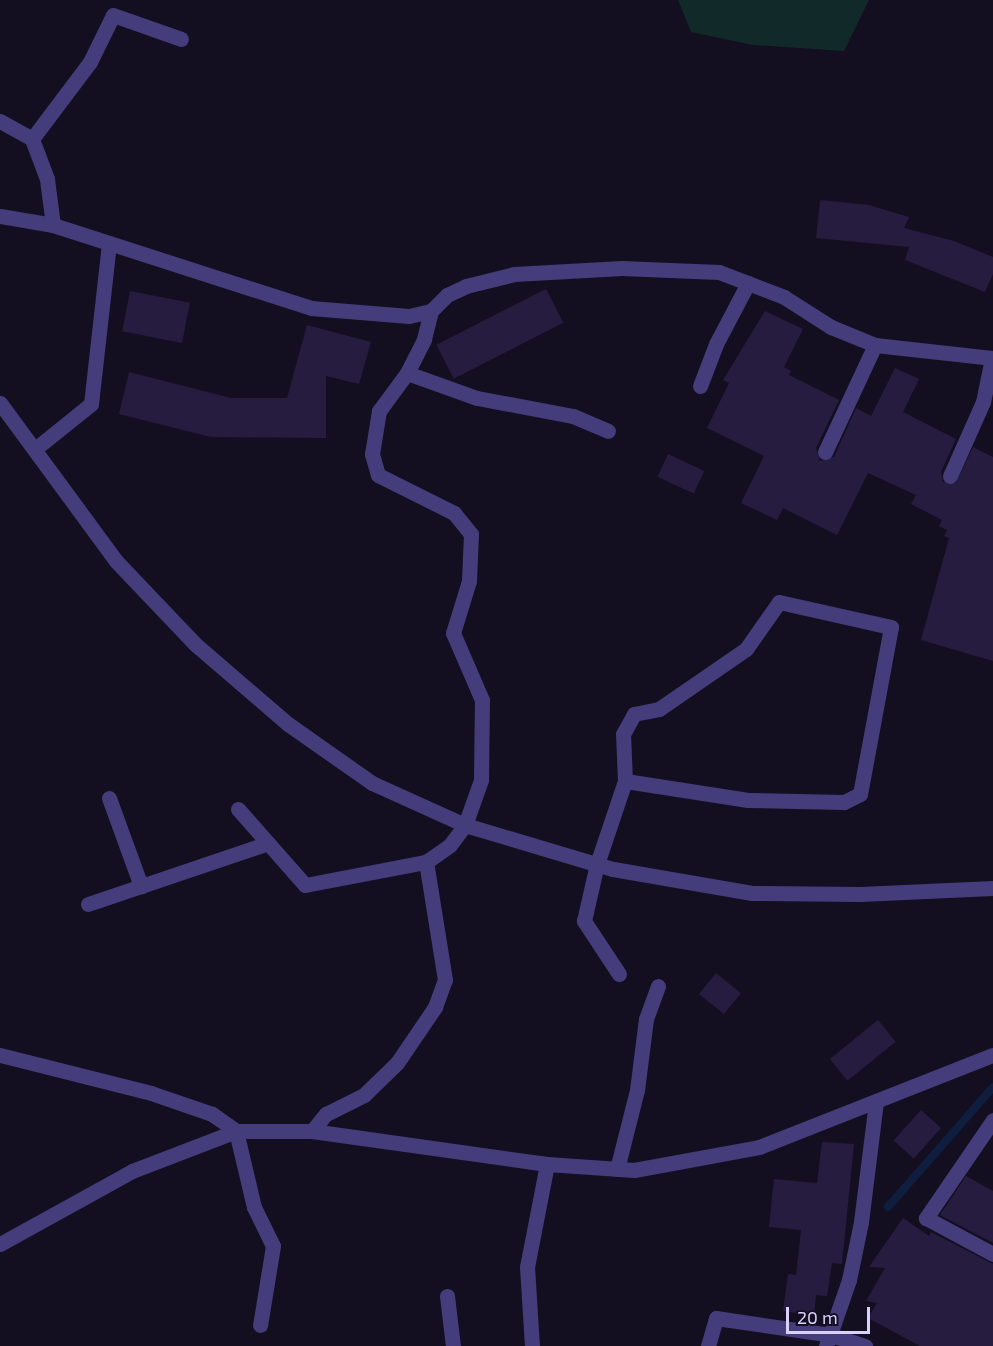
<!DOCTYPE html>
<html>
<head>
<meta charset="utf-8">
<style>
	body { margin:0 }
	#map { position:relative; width:993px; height:1346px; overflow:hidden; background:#130f20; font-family:"Exo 2",sans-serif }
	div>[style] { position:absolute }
	.green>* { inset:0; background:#12292a }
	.stream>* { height:8px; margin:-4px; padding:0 4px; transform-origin:4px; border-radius:4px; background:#0f1d3f }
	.building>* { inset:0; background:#261c40; transform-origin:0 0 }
	.minor>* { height:15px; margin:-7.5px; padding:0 7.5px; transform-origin:7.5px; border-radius:7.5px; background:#453d7b }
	span { translate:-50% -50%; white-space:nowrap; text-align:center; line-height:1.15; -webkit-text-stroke:4.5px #130f20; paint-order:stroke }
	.scale { position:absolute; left:786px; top:1307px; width:84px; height:27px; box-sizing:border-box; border:3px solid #d9d1fb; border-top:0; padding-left:8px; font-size:18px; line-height:21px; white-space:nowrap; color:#d9d1fb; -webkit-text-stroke:4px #130f20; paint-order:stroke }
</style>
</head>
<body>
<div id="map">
	<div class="green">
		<i style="clip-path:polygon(678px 0,869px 0,844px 51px,753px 45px,691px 32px)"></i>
	</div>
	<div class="stream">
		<i style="left:888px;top:1207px;width:159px;rotate:-48.8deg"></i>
	</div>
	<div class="building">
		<i style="clip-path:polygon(820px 200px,869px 205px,909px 217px,904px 228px,954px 241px,993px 257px,993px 274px,985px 292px,905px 260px,909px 247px,816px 238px)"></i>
		<i style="left:546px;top:289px;width:38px;height:123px;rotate:63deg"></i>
		<i style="left:130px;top:291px;width:61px;height:41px;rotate:11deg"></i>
		<i style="clip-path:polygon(765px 311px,803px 329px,784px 367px,791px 371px,789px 375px,839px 400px,816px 448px,820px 461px,834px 457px,856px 408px,871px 416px,895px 368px,919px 379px,903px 412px,956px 439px,941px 472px,943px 482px,956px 483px,973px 447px,993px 457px,993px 661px,921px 640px,949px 538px,944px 536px,947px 530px,939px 526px,942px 520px,911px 504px,916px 495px,868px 473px,837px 535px,783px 508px,777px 520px,741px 503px,764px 456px,707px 428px,729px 383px,723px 380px)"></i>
		<i style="clip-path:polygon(307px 325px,371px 342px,359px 384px,326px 376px,326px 438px,211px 437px,119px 414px,129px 372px,231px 398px,287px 398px)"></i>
		<i style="left:668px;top:454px;width:40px;height:25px;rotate:25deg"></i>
		<i style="left:716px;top:973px;width:32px;height:27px;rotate:39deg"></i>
		<i style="left:878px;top:1020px;width:28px;height:62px;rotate:51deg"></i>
		<i style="left:921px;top:1110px;width:27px;height:41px;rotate:42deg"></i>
		<i style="clip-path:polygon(822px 1142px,854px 1144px,842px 1264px,832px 1263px,827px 1296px,816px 1295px,814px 1316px,783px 1311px,788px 1274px,796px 1275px,801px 1230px,769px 1227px,774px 1179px,817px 1183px)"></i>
		<i style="clip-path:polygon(966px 1176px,993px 1191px,993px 1243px,940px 1215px)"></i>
		<i style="clip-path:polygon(903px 1218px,929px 1236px,931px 1232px,993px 1264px,993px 1346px,920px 1346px,868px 1318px,877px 1303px,866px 1301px,885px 1268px,869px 1267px)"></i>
	</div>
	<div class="minor">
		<i style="left:0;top:121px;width:37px;rotate:29deg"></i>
		<i style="left:32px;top:139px;width:43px;rotate:69.4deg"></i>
		<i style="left:47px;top:179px;width:46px;rotate:82.6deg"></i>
		<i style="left:32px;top:139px;width:96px;rotate:-53deg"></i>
		<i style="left:90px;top:62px;width:52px;rotate:-63.9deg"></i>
		<i style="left:113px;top:15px;width:72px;rotate:19.4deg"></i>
		<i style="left:0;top:216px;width:54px;rotate:9.6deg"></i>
		<i style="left:53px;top:225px;width:271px;rotate:17.8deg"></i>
		<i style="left:311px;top:308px;width:98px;rotate:4.7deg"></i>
		<i style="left:409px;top:316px;width:23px;rotate:-13deg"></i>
		<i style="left:431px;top:311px;width:23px;rotate:-45deg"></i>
		<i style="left:447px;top:295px;width:21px;rotate:-25deg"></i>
		<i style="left:466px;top:286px;width:49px;rotate:-14deg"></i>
		<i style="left:514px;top:274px;width:108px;rotate:-3.2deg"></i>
		<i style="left:622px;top:268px;width:97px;rotate:2.4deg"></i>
		<i style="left:719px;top:272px;width:70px;rotate:21deg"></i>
		<i style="left:784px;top:297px;width:56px;rotate:32.6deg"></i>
		<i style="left:831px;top:327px;width:48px;rotate:22.2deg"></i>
		<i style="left:875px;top:345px;width:119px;rotate:6.3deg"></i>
		<i style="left:407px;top:373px;width:74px;rotate:19.7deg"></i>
		<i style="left:477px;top:398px;width:98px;rotate:10.6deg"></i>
		<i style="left:573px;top:416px;width:38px;rotate:23deg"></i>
		<i style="left:700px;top:386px;width:45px;rotate:-69.1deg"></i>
		<i style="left:716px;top:344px;width:69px;rotate:-62.3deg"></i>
		<i style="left:0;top:403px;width:196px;rotate:53.7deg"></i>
		<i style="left:116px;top:561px;width:115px;rotate:46.4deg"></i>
		<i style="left:195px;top:644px;width:123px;rotate:40.7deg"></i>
		<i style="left:288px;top:724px;width:103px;rotate:35.1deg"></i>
		<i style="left:372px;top:783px;width:102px;rotate:24.3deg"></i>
		<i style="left:465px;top:825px;width:154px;rotate:16.6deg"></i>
		<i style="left:613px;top:869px;width:141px;rotate:9.8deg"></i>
		<i style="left:752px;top:893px;width:108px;rotate:0.5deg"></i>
		<i style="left:860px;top:894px;width:133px;rotate:-2.6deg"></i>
		<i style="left:35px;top:449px;width:72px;rotate:-38.8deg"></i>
		<i style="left:91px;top:404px;width:162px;rotate:-83.6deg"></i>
		<i style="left:825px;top:452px;width:118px;rotate:-65deg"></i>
		<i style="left:950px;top:476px;width:81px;rotate:-66deg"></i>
		<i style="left:983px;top:402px;width:45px;rotate:-78.4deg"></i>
		<i style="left:109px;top:798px;width:94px;rotate:70deg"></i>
		<i style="left:238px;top:809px;width:101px;rotate:48.6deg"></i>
		<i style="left:305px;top:885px;width:123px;rotate:-10.8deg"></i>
		<i style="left:88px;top:904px;width:190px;rotate:-18.7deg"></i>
		<i style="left:619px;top:974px;width:64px;rotate:-123.4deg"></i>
		<i style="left:584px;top:921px;width:58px;rotate:-77.2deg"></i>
		<i style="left:597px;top:864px;width:88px;rotate:-71.4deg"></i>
		<i style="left:625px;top:781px;width:47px;rotate:-92.4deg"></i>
		<i style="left:623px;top:734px;width:23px;rotate:-61deg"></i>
		<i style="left:634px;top:714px;width:25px;rotate:-11deg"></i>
		<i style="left:659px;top:709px;width:106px;rotate:-34.6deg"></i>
		<i style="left:746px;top:649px;width:57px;rotate:-54.9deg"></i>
		<i style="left:779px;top:602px;width:115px;rotate:12.6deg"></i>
		<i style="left:891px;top:627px;width:170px;rotate:100.5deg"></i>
		<i style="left:860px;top:794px;width:18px;rotate:153deg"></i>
		<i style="left:844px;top:802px;width:96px;rotate:-178.8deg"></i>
		<i style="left:748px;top:800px;width:124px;rotate:-171.2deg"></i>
		<i style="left:0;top:1055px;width:156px;rotate:14.1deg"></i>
		<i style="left:151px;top:1093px;width:65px;rotate:19deg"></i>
		<i style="left:212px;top:1114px;width:29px;rotate:35deg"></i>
		<i style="left:236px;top:1131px;width:78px;rotate:76.7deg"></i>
		<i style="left:254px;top:1207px;width:43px;rotate:64deg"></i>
		<i style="left:273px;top:1246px;width:80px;rotate:99.3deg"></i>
		<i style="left:993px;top:1120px;width:119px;rotate:124.4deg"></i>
		<i style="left:926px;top:1218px;width:76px;rotate:28.2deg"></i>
		<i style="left:312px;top:1131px;width:22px;rotate:-51deg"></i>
		<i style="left:326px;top:1114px;width:42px;rotate:-26.6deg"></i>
		<i style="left:364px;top:1095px;width:46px;rotate:-44.1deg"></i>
		<i style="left:397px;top:1063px;width:68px;rotate:-55.8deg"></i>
		<i style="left:435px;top:1007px;width:29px;rotate:-70deg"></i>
		<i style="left:445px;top:980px;width:120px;rotate:-99.1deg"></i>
		<i style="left:426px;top:862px;width:29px;rotate:-35deg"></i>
		<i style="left:450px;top:845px;width:25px;rotate:-53deg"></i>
		<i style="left:465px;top:825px;width:48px;rotate:-70.4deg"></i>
		<i style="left:481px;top:780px;width:80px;rotate:-89.3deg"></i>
		<i style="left:482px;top:700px;width:73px;rotate:-113.4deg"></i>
		<i style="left:453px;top:633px;width:54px;rotate:-72.9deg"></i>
		<i style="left:469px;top:581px;width:47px;rotate:-87.6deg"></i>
		<i style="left:471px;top:534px;width:27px;rotate:-129deg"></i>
		<i style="left:454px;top:513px;width:85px;rotate:-153.4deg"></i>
		<i style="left:378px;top:475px;width:22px;rotate:-106deg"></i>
		<i style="left:372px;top:454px;width:44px;rotate:-80.8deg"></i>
		<i style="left:379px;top:411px;width:47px;rotate:-53.6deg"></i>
		<i style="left:407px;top:373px;width:38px;rotate:-63deg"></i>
		<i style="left:424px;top:339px;width:29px;rotate:-76deg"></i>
		<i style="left:617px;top:1169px;width:81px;rotate:-75.8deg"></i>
		<i style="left:637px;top:1090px;width:72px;rotate:-82.8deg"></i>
		<i style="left:646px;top:1019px;width:35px;rotate:-70deg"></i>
		<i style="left:0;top:1244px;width:151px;rotate:-28.9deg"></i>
		<i style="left:132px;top:1171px;width:111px;rotate:-21deg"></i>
		<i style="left:236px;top:1131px;width:76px"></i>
		<i style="left:312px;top:1131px;width:237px;rotate:8deg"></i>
		<i style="left:547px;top:1164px;width:87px;rotate:3.9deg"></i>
		<i style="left:634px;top:1170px;width:127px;rotate:-10.4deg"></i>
		<i style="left:759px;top:1147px;width:251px;rotate:-21.5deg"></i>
		<i style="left:447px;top:1296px;width:50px;rotate:83.2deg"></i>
		<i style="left:532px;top:1346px;width:79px;rotate:-93.6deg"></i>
		<i style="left:527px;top:1267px;width:105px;rotate:-79deg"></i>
		<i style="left:708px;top:1346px;width:29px;rotate:-74deg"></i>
		<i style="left:716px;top:1318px;width:116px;rotate:8.4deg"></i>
		<i style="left:831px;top:1335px;width:36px;rotate:18deg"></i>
		<i style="left:826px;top:1346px;width:70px;rotate:-70.8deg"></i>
		<i style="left:849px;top:1280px;width:59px;rotate:-78.3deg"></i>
		<i style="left:861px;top:1222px;width:122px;rotate:-82.9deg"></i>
	</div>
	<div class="scale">20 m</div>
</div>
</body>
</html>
